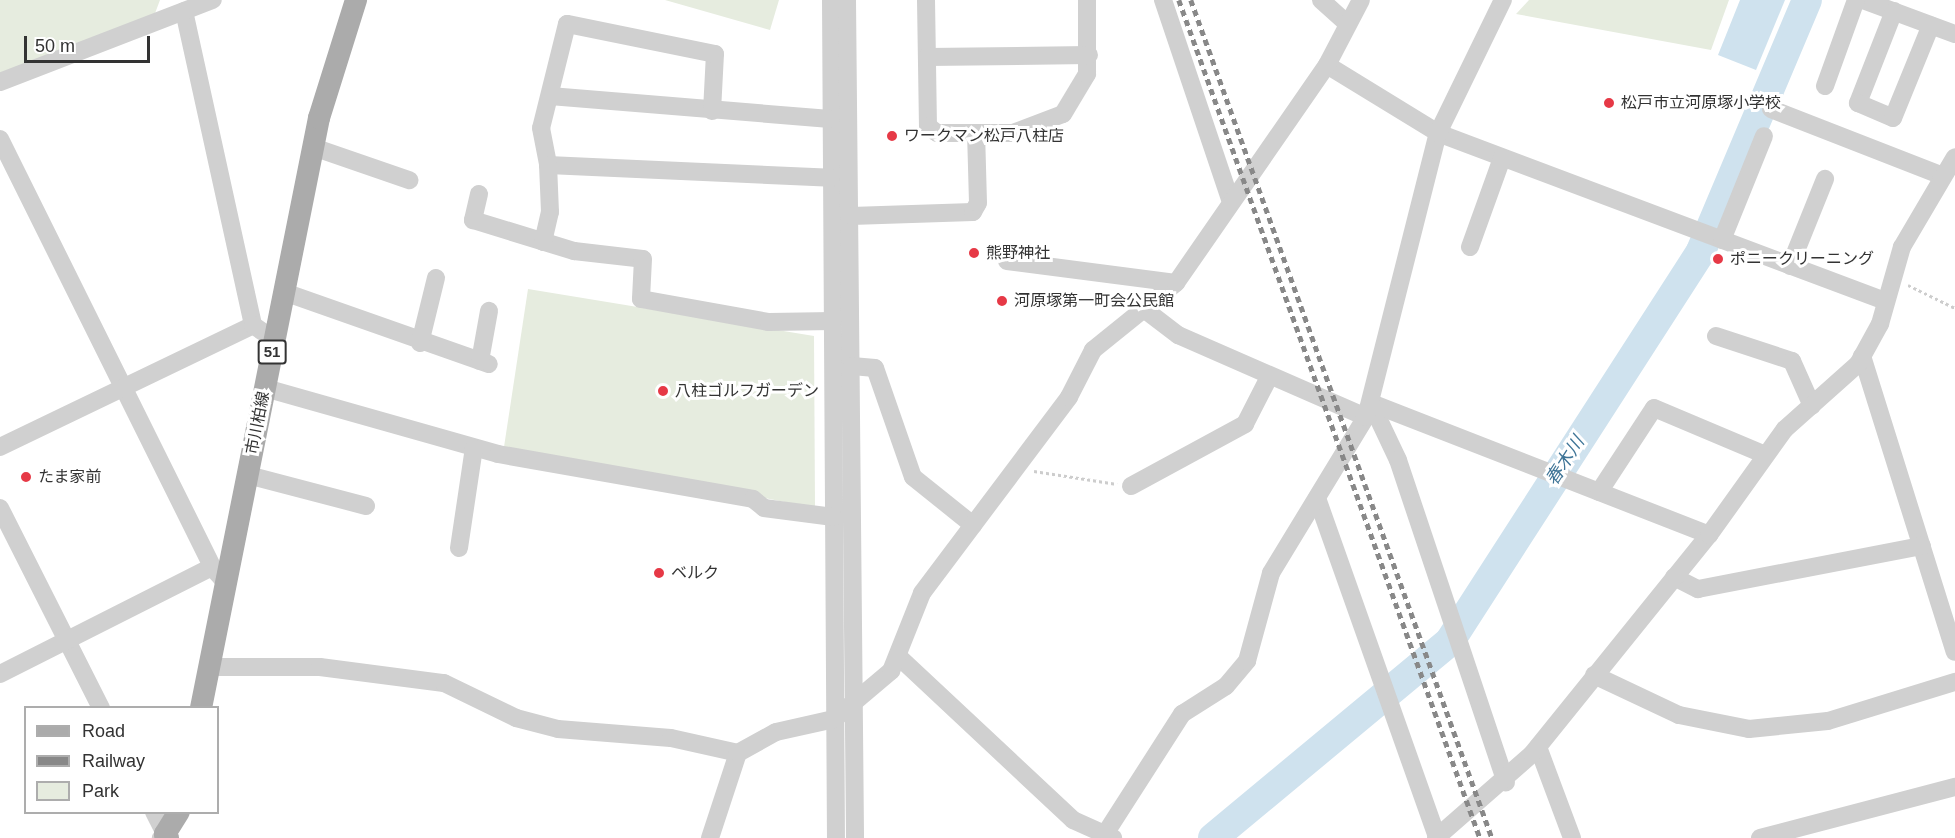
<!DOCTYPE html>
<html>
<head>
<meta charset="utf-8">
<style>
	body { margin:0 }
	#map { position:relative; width:1955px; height:838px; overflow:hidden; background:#fff; font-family:Helvetica,"Noto Sans JP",sans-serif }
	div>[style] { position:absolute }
	.green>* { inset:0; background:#e6ecdf }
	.water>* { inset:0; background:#cfe2ee }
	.river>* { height:30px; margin:-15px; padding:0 15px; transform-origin:15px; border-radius:15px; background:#cfe2ee }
	.path>* { height:3px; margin-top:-1.5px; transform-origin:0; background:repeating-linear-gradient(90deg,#cdcdcd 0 3px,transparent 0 6px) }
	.minor>* { height:18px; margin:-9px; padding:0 9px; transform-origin:9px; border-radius:9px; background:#d0d0d0 }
	.major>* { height:22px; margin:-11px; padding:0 11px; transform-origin:11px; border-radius:11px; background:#ababab }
	.rail>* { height:4.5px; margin-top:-2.25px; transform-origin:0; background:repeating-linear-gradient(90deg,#888 0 6px,transparent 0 10.5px) }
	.dots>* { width:16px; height:16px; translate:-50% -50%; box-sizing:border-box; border:3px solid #fff; border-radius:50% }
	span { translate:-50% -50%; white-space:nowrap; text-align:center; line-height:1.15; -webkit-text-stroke:6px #fff; paint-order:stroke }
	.shield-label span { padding:2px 4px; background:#fff; border:2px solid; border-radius:4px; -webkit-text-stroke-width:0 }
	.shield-label { font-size:15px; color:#333; font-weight:700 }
	.poi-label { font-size:16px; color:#333 }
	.left { translate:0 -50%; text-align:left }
	.street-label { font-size:16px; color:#333 }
	.water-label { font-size:18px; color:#3f7597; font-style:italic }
	.legend { position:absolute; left:24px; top:706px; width:195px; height:108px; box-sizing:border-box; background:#fff; border:2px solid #adadad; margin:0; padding:8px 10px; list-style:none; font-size:18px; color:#333 }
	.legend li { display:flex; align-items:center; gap:12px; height:30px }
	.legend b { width:30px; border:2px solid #adadad }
	.scale { position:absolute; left:24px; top:36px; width:126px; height:27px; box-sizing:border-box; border:3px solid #333; border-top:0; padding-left:8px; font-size:18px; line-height:21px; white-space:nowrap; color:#333; -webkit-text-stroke:4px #fff; paint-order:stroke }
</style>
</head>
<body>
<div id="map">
	<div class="green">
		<i style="clip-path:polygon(0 0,160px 0,154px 16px,0 76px)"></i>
		<i style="clip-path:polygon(665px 0,779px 0,770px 30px)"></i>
		<i style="clip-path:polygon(1529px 0,1729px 0,1711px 50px,1516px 14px)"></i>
		<i style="clip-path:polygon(528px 289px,814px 336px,815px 508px,504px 447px)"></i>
	</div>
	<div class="water">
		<i style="clip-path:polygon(1740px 0,1785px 0,1756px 70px,1718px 55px)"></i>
	</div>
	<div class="river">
		<i style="left:1213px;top:838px;width:308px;rotate:-39.7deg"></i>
		<i style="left:1450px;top:641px;width:464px;rotate:-57.2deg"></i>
		<i style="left:1701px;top:251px;width:272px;rotate:-67.1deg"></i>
	</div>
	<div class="path">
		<i style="left:1908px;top:285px;width:52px;rotate:26.1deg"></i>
		<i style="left:1034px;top:471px;width:84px;rotate:8.9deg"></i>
	</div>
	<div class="minor">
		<i style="left:831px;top:0;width:838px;rotate:89.66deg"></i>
		<i style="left:847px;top:0;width:838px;rotate:89.45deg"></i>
		<i style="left:926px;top:0;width:126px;rotate:89.1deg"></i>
		<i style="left:928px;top:126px;width:11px;rotate:38deg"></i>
		<i style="left:937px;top:133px;width:76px"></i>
		<i style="left:1013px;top:133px;width:53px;rotate:-20.8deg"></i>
		<i style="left:1063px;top:114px;width:47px;rotate:-59deg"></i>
		<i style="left:1087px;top:74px;width:74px;rotate:-90deg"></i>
		<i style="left:1163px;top:0;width:210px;rotate:71.4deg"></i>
		<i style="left:1321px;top:0;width:36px;rotate:42deg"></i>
		<i style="left:1863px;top:0;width:98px;rotate:20.3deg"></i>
		<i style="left:184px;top:11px;width:321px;rotate:77.6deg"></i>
		<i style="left:1894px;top:11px;width:99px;rotate:111.4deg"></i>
		<i style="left:1858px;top:103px;width:38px;rotate:23deg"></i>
		<i style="left:1893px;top:118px;width:100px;rotate:-67.8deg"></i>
		<i style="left:927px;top:57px;width:162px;rotate:-0.7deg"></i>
		<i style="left:1327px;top:65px;width:130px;rotate:31.5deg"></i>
		<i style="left:1438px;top:133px;width:478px;rotate:20.6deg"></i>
		<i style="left:0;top:82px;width:228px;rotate:-21.1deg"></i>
		<i style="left:1825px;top:86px;width:91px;rotate:-70.2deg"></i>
		<i style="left:550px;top:96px;width:281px;rotate:4.7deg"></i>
		<i style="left:1771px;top:109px;width:181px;rotate:21.3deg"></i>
		<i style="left:712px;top:111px;width:57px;rotate:-87deg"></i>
		<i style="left:715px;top:54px;width:151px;rotate:-168.5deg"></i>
		<i style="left:567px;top:24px;width:107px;rotate:104deg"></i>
		<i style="left:541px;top:128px;width:38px;rotate:79deg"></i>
		<i style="left:548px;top:165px;width:283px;rotate:2.6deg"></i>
		<i style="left:0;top:139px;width:478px;rotate:63.6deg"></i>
		<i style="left:212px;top:567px;width:21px;rotate:49deg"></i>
		<i style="left:313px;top:147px;width:102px;rotate:19deg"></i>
		<i style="left:479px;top:194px;width:27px;rotate:103deg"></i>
		<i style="left:473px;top:220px;width:106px;rotate:17.1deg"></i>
		<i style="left:574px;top:251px;width:69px;rotate:6.6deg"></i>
		<i style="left:643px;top:259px;width:40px;rotate:92.9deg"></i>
		<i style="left:641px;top:299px;width:130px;rotate:10.2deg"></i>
		<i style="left:769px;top:322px;width:64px;rotate:-0.9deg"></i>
		<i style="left:851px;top:216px;width:122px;rotate:-1.9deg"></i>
		<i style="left:973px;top:212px;width:10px;rotate:-61deg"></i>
		<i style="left:978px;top:203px;width:70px;rotate:-91.6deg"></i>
		<i style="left:1722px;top:240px;width:112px;rotate:-68deg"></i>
		<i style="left:543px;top:242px;width:31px;rotate:-77deg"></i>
		<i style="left:550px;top:212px;width:47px;rotate:-92.4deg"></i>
		<i style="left:1470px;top:247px;width:95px;rotate:-70.2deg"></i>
		<i style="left:1007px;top:261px;width:170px;rotate:7.4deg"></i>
		<i style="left:1790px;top:266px;width:94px;rotate:-68.1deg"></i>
		<i style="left:284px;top:292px;width:217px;rotate:19.4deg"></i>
		<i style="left:1144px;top:309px;width:43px;rotate:37.4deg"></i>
		<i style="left:1178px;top:335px;width:205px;rotate:23.6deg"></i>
		<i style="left:1716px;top:336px;width:80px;rotate:18.2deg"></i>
		<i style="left:1792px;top:361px;width:49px;rotate:66deg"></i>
		<i style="left:420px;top:343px;width:67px;rotate:-76.2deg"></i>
		<i style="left:1862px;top:356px;width:310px;rotate:72.6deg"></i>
		<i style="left:480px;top:361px;width:51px;rotate:-79.8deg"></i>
		<i style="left:852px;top:366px;width:23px;rotate:5deg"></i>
		<i style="left:875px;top:368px;width:115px;rotate:70.8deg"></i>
		<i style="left:913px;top:477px;width:77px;rotate:38.7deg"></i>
		<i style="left:265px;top:388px;width:242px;rotate:15.8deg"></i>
		<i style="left:498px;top:454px;width:259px;rotate:10deg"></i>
		<i style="left:753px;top:499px;width:14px;rotate:39deg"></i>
		<i style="left:764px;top:508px;width:70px;rotate:7.4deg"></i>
		<i style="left:1371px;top:403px;width:63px;rotate:64.7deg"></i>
		<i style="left:1398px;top:460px;width:340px;rotate:71.5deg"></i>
		<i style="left:1371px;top:403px;width:363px;rotate:21.3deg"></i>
		<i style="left:0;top:447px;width:281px;rotate:-25.7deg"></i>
		<i style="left:253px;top:325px;width:12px;rotate:35deg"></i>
		<i style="left:248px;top:475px;width:122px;rotate:14.7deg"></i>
		<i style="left:1131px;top:486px;width:130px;rotate:-28.5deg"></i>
		<i style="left:1245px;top:424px;width:53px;rotate:-62.9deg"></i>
		<i style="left:1599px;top:492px;width:100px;rotate:-56.8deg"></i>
		<i style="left:1654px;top:408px;width:121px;rotate:22.9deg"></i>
		<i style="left:1317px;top:498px;width:360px;rotate:70.5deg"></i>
		<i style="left:0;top:508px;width:224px;rotate:63.2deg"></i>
		<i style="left:459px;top:548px;width:101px;rotate:-81.5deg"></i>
		<i style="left:1674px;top:577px;width:27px;rotate:27deg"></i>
		<i style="left:1698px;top:589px;width:228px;rotate:-10.9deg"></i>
		<i style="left:900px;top:658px;width:237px;rotate:43.1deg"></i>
		<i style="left:1073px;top:820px;width:44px;rotate:24.2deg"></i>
		<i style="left:210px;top:667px;width:110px"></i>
		<i style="left:320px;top:667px;width:125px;rotate:7.4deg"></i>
		<i style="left:444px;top:683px;width:80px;rotate:25.9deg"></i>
		<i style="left:516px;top:718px;width:43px;rotate:14.7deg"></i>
		<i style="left:558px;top:729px;width:113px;rotate:4.6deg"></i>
		<i style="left:671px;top:738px;width:69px;rotate:12.6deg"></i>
		<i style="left:0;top:674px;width:237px;rotate:-26.8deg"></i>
		<i style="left:1594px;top:675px;width:94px;rotate:25.2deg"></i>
		<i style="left:1679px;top:715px;width:71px;rotate:11.3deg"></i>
		<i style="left:1749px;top:729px;width:79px;rotate:-5.8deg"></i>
		<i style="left:1828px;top:721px;width:133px;rotate:-17.1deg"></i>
		<i style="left:1538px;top:747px;width:97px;rotate:69.5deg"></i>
		<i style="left:154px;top:812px;width:25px;rotate:63deg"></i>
		<i style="left:165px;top:834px;width:6px;rotate:135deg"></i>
		<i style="left:1105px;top:834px;width:143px;rotate:-57.3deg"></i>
		<i style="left:1182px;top:714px;width:52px;rotate:-32.5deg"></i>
		<i style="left:1226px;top:686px;width:33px;rotate:-50deg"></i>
		<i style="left:1247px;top:661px;width:91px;rotate:-74.7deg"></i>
		<i style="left:1271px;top:573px;width:183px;rotate:-58.7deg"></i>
		<i style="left:1366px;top:417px;width:293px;rotate:-75.8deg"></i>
		<i style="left:1438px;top:133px;width:148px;rotate:-64deg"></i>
		<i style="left:710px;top:838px;width:89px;rotate:-71.8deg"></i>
		<i style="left:738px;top:753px;width:43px;rotate:-28.9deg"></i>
		<i style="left:776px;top:732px;width:59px;rotate:-12.6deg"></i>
		<i style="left:834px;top:719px;width:75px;rotate:-40.1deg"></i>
		<i style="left:891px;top:671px;width:84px;rotate:-68.3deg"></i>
		<i style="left:922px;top:593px;width:245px;rotate:-53.1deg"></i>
		<i style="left:1069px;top:397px;width:53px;rotate:-62.9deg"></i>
		<i style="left:1093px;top:350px;width:107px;rotate:-38.9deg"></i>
		<i style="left:1176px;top:283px;width:265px;rotate:-55.3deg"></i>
		<i style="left:1327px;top:65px;width:73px;rotate:-62.4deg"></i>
		<i style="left:1436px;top:838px;width:128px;rotate:-41.2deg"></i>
		<i style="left:1532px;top:754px;width:282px;rotate:-51.1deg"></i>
		<i style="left:1709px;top:535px;width:130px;rotate:-54.4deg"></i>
		<i style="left:1785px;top:429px;width:98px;rotate:-41.7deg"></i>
		<i style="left:1858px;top:364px;width:46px;rotate:-61.2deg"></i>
		<i style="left:1880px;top:324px;width:80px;rotate:-74.1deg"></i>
		<i style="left:1902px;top:247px;width:104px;rotate:-59.5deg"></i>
		<i style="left:1760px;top:838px;width:202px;rotate:-14.7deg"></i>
	</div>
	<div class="major">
		<i style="left:201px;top:708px;width:602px;rotate:-78.69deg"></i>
		<i style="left:319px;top:118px;width:124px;rotate:-72.6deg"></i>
		<i style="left:168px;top:838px;width:5px;rotate:-127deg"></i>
		<i style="left:165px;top:834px;width:26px;rotate:-58deg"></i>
	</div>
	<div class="rail">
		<i style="left:1179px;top:0;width:890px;rotate:70.24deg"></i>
		<i style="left:1191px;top:0;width:890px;rotate:70.24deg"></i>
	</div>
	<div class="dots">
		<i style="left:1609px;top:103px;background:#e63946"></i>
		<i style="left:892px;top:136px;background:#e63946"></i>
		<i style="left:974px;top:253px;background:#e63946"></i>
		<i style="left:1718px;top:259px;background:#e63946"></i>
		<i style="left:1002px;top:301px;background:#e63946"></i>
		<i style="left:663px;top:391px;background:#e63946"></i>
		<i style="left:26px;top:477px;background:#e63946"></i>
		<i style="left:659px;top:573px;background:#e63946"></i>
	</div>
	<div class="shield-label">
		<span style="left:272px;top:352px">51</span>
	</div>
	<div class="poi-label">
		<span class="left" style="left:1621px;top:103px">松戸市立河原塚小学校</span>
		<span class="left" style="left:904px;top:136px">ワークマン松戸八柱店</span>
		<span class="left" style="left:986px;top:253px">熊野神社</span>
		<span class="left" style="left:1730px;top:259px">ポニークリーニング</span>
		<span class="left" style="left:1014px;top:301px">河原塚第一町会公民館</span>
		<span class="left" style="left:675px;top:391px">八柱ゴルフガーデン</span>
		<span class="left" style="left:38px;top:477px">たま家前</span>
		<span class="left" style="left:671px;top:573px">ベルク</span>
	</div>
	<div class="street-label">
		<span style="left:258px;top:423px;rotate:-79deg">市川柏線</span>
	</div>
	<div class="water-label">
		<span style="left:1565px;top:461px;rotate:-57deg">春木川</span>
	</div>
	<ul class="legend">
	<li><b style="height:8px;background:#ababab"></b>Road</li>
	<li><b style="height:8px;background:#888"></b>Railway</li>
	<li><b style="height:16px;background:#e6ecdf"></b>Park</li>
	</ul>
	<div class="scale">50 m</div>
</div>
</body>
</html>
